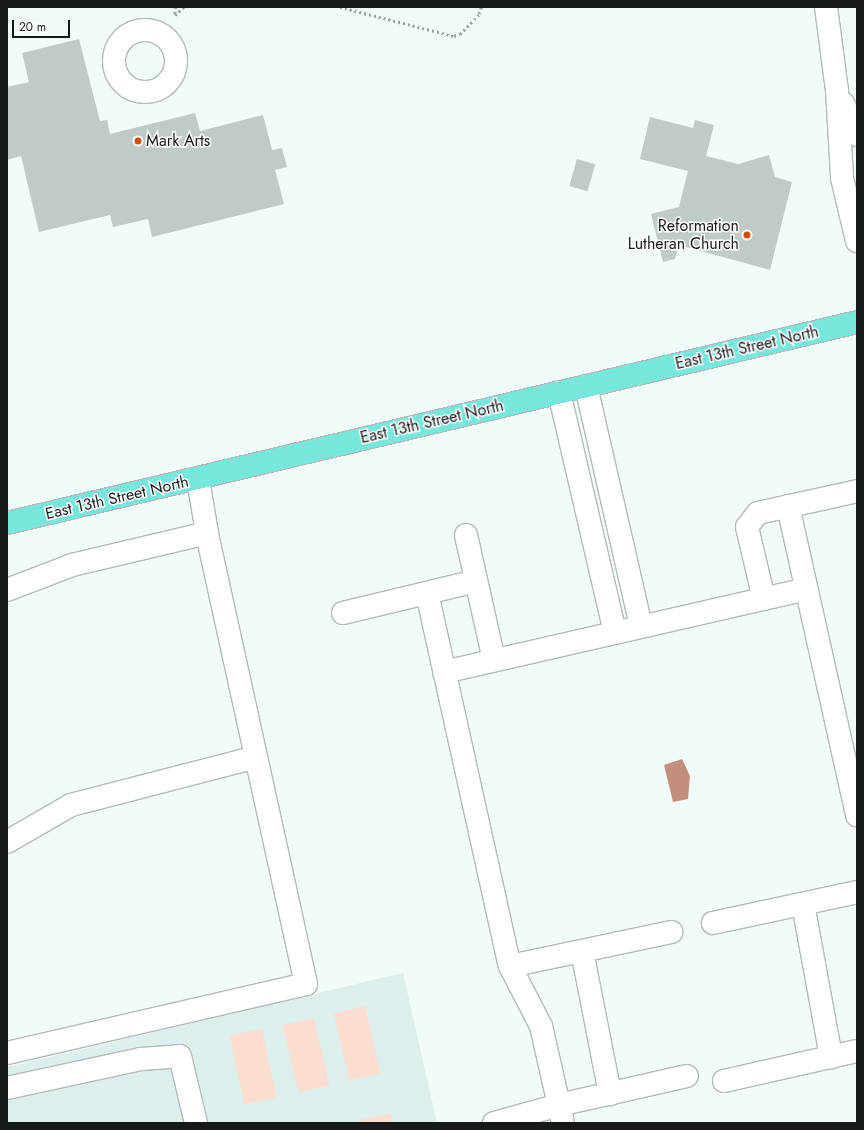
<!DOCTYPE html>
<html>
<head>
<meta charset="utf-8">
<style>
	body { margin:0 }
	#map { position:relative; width:864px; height:1130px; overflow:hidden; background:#f1fbf9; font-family:Jost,sans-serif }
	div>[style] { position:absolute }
	.built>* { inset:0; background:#dcefec }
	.green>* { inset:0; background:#fcddd1; transform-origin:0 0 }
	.water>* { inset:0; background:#c28f7c }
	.building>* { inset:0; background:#c0cac8; transform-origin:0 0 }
	.path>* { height:2.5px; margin-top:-1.25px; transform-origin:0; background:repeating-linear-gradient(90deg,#989f9e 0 2px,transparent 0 5px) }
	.roads { filter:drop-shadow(1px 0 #b2bbb9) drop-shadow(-1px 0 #b2bbb9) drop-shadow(0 1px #b2bbb9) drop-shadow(0 -1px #b2bbb9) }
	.minor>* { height:22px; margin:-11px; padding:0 11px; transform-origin:11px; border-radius:11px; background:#fff }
	.minor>.ring { margin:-11px; padding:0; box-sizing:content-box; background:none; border:22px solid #fff; border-radius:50% }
	.major>* { height:22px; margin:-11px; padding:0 11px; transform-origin:11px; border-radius:11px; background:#77e7dc }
	.dots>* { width:11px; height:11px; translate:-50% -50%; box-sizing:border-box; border:2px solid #fff; border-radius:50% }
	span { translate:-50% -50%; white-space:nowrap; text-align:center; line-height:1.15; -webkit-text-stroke:3px #fff; paint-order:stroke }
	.poi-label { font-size:16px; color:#161919 }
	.left { translate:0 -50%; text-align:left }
	.right { translate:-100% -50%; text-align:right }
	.street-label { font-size:16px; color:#161919 }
	.frame { position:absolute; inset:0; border:8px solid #161919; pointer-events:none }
	.scale { position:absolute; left:12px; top:20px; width:58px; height:18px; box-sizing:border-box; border:2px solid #161919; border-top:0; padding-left:5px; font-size:12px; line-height:14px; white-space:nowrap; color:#161919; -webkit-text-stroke:3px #fff; paint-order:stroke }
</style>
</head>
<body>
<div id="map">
	<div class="built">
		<i style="clip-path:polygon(403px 973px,437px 1123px,7px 1123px,7px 1067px)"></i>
	</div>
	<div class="green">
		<i style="left:365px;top:1006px;width:69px;height:32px;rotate:77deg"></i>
		<i style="left:314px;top:1018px;width:69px;height:32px;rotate:77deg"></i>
		<i style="left:262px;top:1029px;width:70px;height:33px;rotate:78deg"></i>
		<i style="clip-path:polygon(391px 1113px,393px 1123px,360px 1123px,359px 1120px)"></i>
	</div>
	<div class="water">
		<i style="clip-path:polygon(682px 759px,690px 776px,688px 799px,673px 802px,664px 765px)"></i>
	</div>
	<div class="building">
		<i style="clip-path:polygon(79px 39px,100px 121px,107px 120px,110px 134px,195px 113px,200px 131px,263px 115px,272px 150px,282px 148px,287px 167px,275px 170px,284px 204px,152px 237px,148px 219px,113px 227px,110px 215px,39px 232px,21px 156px,7px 160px,7px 87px,29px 82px,22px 53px)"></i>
		<i style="clip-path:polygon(650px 117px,693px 128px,695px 120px,714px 125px,706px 156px,738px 164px,769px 155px,775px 177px,792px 182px,770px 270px,679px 245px,675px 259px,663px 262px,651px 214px,679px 207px,688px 171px,640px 159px)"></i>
		<i style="left:577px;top:159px;width:19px;height:28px;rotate:16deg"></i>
	</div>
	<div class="path">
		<i style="left:176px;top:7px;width:8px;rotate:97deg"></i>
		<i style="left:175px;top:15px;width:12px;rotate:-42deg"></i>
		<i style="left:340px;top:7px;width:118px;rotate:14.3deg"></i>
		<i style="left:454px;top:36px;width:6px;rotate:-18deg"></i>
		<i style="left:460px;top:34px;width:28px;rotate:-46deg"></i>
		<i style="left:479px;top:14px;width:7px;rotate:-74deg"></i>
	</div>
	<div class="roads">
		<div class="minor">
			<i style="left:826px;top:7px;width:84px;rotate:82.5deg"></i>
			<i style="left:837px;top:90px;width:88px;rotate:86.7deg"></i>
			<i style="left:842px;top:178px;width:65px;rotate:76.6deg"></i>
			<i class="ring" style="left:114px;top:30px;width:40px;height:40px"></i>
			<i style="left:843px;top:103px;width:35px;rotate:66deg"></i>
			<i style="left:586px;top:386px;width:247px;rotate:77.1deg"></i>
			<i style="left:559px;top:392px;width:246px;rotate:76.9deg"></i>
			<i style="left:788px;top:506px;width:317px;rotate:77.4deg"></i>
			<i style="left:466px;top:535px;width:128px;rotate:77.4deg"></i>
			<i style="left:7px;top:590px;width:70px;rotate:-21deg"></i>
			<i style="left:72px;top:565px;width:139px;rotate:-13.3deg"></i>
			<i style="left:427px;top:593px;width:382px;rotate:77.5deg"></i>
			<i style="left:510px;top:966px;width:68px;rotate:62.7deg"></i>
			<i style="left:541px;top:1026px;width:99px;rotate:77.2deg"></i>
			<i style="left:764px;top:599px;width:74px;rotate:-103.3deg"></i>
			<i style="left:747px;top:527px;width:18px;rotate:-52deg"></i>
			<i style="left:758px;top:513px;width:101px;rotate:-12.5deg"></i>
			<i style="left:343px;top:613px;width:137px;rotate:-13.5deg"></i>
			<i style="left:444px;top:672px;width:371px;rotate:-12.9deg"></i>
			<i style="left:7px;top:842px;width:74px;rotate:-30deg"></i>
			<i style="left:71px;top:805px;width:191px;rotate:-14.5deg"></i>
			<i style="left:803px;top:904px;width:156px;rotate:79.6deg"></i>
			<i style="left:713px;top:923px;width:147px;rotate:-12.1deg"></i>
			<i style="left:582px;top:951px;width:146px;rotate:78.9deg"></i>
			<i style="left:510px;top:966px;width:165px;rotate:-11.9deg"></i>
			<i style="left:7px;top:1053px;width:307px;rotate:-13deg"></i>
			<i style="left:306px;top:984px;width:462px;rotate:-102.4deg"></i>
			<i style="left:207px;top:533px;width:55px;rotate:-99.5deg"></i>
			<i style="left:724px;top:1081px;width:136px;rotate:-12.7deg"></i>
			<i style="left:7px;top:1088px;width:137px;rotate:-12.2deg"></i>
			<i style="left:141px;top:1059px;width:39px;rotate:-4deg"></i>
			<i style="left:180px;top:1056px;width:69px;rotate:76.6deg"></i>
			<i style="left:494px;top:1123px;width:67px;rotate:-15.5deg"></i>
			<i style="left:559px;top:1105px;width:131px;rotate:-12.8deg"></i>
		</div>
		<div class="major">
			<i style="left:7px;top:523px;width:873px;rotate:-13.3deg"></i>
		</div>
	</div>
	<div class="dots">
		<i style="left:138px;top:141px;background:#d34e0a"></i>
		<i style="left:747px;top:235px;background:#d34e0a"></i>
	</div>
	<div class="poi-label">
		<span class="left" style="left:146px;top:141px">Mark Arts</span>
		<span class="right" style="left:739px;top:235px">Reformation<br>Lutheran Church</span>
	</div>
	<div class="street-label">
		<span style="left:747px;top:348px;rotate:-13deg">East 13th Street North</span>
		<span style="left:432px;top:422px;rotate:-13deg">East 13th Street North</span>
		<span style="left:117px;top:498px;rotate:-13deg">East 13th Street North</span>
	</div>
	<div class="frame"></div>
	<div class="scale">20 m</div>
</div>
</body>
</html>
